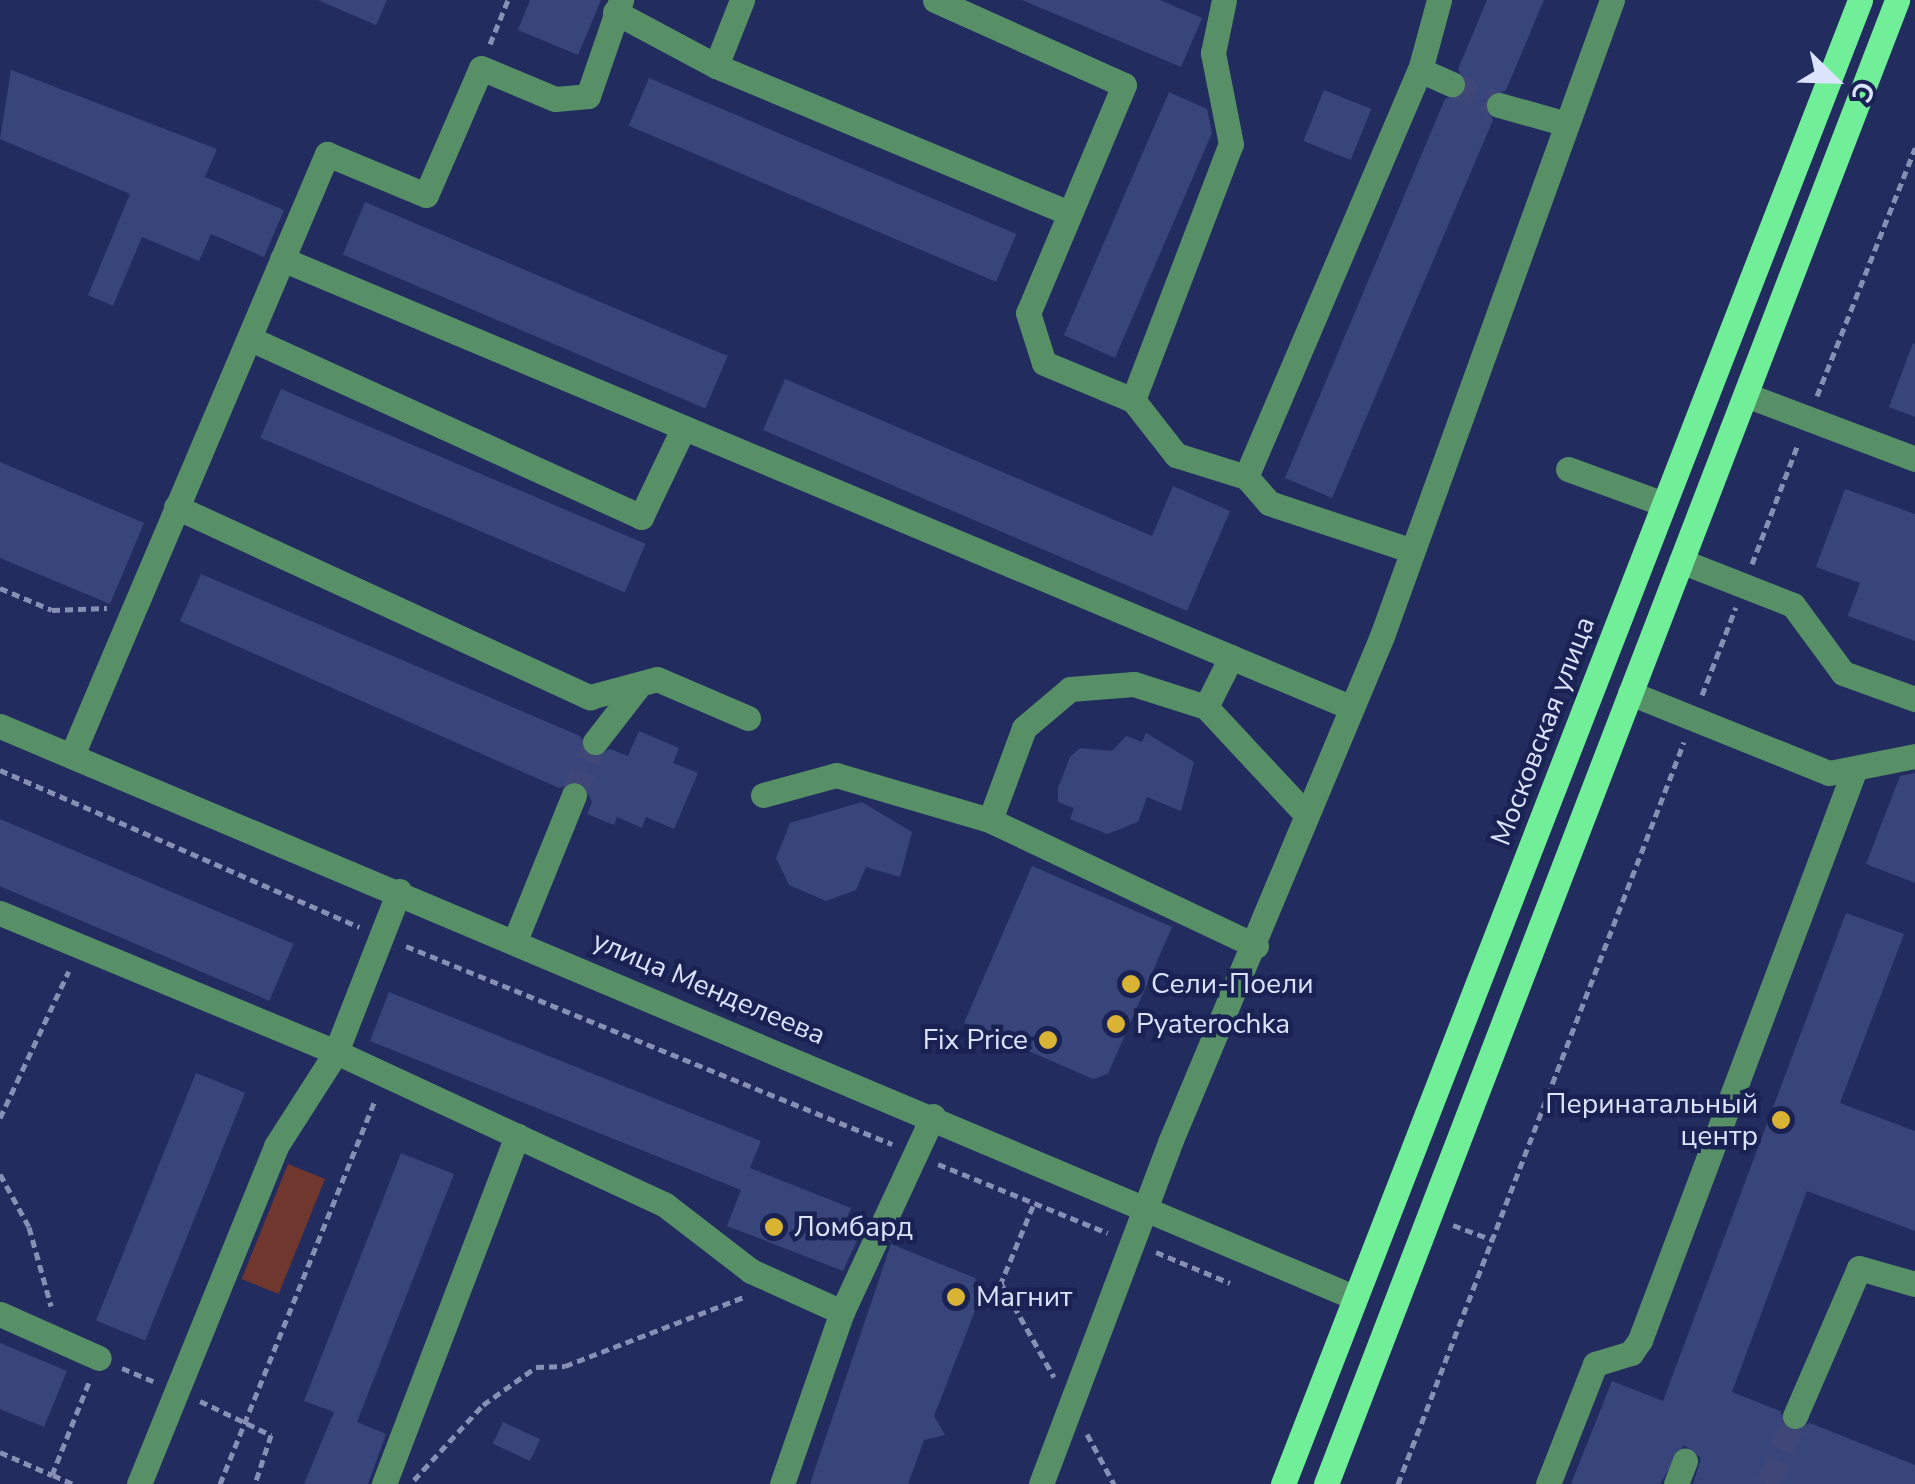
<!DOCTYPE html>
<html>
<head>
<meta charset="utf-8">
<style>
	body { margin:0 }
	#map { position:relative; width:1915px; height:1484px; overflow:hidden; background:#222c5f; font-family:"Nunito Sans",sans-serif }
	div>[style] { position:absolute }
	.green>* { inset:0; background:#6f372d; transform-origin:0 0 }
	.building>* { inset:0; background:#38457a; transform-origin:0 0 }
	.minor-tunnel>* { height:25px; margin-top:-12.5px; transform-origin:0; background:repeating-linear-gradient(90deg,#3e4777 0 25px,transparent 0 37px) }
	.path>* { height:5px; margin-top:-2.5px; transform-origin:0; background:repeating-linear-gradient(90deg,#868fb4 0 8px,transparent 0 13px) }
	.minor>* { height:25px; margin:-12.5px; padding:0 12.5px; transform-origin:12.5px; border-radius:12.5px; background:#579066 }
	.major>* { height:25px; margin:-12.5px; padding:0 12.5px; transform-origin:12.5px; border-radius:12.5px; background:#71ee98 }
	.dots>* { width:28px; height:28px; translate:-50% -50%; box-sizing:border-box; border:5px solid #192253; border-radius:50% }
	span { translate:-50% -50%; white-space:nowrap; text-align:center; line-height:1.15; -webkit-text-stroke:9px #192253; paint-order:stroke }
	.street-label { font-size:28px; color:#dbe3fd }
	.poi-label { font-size:28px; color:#dbe3fd }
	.left { translate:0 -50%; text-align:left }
	.right { translate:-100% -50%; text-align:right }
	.north { position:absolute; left:1785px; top:30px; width:100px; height:100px; -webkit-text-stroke:8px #192253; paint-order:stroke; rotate:113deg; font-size:28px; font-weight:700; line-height:40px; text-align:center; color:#dbe3fd }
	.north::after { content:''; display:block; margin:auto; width:35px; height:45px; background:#dbe3fd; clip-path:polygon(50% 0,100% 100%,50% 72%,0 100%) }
</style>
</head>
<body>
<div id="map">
	<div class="green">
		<i style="left:288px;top:1164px;width:40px;height:124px;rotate:22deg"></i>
	</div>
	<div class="building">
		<i style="clip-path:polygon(318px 0,387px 0,376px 25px)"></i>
		<i style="clip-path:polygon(530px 0,601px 0,578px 55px,518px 30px)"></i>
		<i style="clip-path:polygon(1022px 0,1160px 0,1202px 18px,1181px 67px)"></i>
		<i style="clip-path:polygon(1487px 0,1544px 0,1506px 90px,1484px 100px,1493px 120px,1332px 498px,1285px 478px,1445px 99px,1467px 90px,1458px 69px)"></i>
		<i style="clip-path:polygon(11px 70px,217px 149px,205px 177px,284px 210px,264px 257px,211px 234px,199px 261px,142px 237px,113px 306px,88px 295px,130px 194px,0 139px)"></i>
		<i style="left:649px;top:78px;width:399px;height:52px;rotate:23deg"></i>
		<i style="left:1324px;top:90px;width:51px;height:55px;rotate:22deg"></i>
		<i style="clip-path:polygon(1169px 92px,1207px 109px,1212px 133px,1115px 358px,1064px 335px)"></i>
		<i style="left:365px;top:202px;width:394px;height:57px;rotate:23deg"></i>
		<i style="clip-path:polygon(1913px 343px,1915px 344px,1915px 417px,1889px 407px)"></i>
		<i style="clip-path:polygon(785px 379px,1152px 536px,1173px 486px,1230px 511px,1187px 611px,763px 430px)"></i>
		<i style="left:281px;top:389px;width:396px;height:53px;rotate:23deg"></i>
		<i style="clip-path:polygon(0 462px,144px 523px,110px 604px,0 558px)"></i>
		<i style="clip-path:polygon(1845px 489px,1915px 514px,1915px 641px,1848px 616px,1860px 583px,1816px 567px)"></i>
		<i style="clip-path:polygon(201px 574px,580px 736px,592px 758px,610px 749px,628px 756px,639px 731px,679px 748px,673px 763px,698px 773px,674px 829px,646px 817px,642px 828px,617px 817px,614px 825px,587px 814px,592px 802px,581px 780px,559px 788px,180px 621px)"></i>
		<i style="clip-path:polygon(1146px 733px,1194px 762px,1181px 811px,1147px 797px,1138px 822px,1107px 834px,1070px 819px,1074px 808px,1058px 802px,1058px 788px,1070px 757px,1080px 748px,1112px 751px,1126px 736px,1142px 742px)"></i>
		<i style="clip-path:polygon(1915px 773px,1915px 883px,1866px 864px,1900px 776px)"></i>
		<i style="clip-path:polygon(862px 802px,912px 832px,900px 877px,866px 867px,856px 890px,826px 901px,789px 885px,776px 858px,790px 823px)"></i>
		<i style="left:0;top:819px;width:319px;height:62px;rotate:23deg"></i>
		<i style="clip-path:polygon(1032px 866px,1172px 927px,1108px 1074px,1093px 1079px,964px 1023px)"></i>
		<i style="clip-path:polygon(1846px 913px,1904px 934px,1840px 1103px,1915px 1131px,1915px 1231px,1807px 1191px,1732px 1392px,1780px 1411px,1790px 1431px,1810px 1423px,1915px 1465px,1915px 1484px,1693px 1484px,1701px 1458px,1684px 1445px,1660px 1484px,1571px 1484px,1612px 1381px,1663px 1401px)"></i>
		<i style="clip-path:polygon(389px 992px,761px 1141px,750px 1168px,851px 1208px,844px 1226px,861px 1232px,843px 1271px,727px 1226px,741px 1190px,370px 1041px)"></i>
		<i style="left:196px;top:1073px;width:53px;height:267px;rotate:22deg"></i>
		<i style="clip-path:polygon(401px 1153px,454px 1174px,357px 1422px,386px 1434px,368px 1484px,304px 1484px,334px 1412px,304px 1401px)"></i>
		<i style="clip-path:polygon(891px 1244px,975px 1278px,982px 1293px,934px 1416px,945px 1435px,924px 1440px,908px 1484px,810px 1484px)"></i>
		<i style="clip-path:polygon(0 1343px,67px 1371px,44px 1427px,0 1409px)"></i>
		<i style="left:503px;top:1422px;width:41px;height:24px;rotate:25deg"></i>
	</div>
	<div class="minor-tunnel">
		<i style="left:1452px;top:84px;width:51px;rotate:24.1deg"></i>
		<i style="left:574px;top:795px;width:57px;rotate:-68.4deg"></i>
		<i style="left:1769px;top:1484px;width:73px;rotate:-69.1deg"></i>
	</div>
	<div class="path">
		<i style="left:490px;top:44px;width:48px;rotate:-67.8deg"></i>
		<i style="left:1817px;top:396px;width:267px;rotate:-68.4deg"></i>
		<i style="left:1752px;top:564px;width:129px;rotate:-69deg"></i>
		<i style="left:0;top:588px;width:56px;rotate:22.9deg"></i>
		<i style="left:52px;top:610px;width:55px;rotate:-2.1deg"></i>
		<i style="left:1702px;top:695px;width:94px;rotate:-68.9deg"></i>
		<i style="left:0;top:770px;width:392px;rotate:23.6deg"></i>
		<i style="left:406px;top:946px;width:525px;rotate:22.17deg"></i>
		<i style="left:0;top:1118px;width:162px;rotate:-64.9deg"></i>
		<i style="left:938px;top:1164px;width:183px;rotate:22.1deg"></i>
		<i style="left:0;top:1174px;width:60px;rotate:61.3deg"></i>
		<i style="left:29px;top:1227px;width:82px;rotate:74.4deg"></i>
		<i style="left:1033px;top:1206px;width:83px;rotate:112.6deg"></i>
		<i style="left:1001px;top:1283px;width:108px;rotate:60.6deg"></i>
		<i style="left:1453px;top:1225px;width:43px;rotate:20.6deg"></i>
		<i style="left:1156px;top:1252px;width:80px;rotate:22.7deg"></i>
		<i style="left:122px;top:1368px;width:34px;rotate:23deg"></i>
		<i style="left:200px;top:1401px;width:79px;rotate:25.6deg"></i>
		<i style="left:271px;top:1435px;width:52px;rotate:108.1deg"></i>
		<i style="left:1087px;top:1434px;width:57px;rotate:61.6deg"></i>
		<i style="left:0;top:1452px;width:57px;rotate:23.9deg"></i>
		<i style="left:52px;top:1475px;width:100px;rotate:-68.3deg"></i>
		<i style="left:53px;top:1475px;width:22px;rotate:24deg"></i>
		<i style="left:414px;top:1480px;width:102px;rotate:-47.4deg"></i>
		<i style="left:483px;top:1405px;width:65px;rotate:-35.6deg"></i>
		<i style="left:536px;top:1367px;width:29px;rotate:-2deg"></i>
		<i style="left:565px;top:1366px;width:192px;rotate:-21.1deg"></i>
		<i style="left:220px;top:1484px;width:414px;rotate:-68deg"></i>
		<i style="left:1398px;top:1484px;width:795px;rotate:-68.92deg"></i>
	</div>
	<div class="minor">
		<i style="left:935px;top:0;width:207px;rotate:24.2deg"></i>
		<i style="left:1124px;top:85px;width:247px;rotate:112.8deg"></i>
		<i style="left:1028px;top:313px;width:52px;rotate:72.3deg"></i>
		<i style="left:1044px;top:363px;width:96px;rotate:22.6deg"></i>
		<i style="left:1133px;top:400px;width:70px;rotate:52deg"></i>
		<i style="left:1176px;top:455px;width:73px;rotate:17.4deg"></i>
		<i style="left:615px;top:12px;width:115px;rotate:28.1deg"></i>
		<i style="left:716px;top:66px;width:383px;rotate:22.6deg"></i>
		<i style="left:716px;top:66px;width:71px;rotate:-68.5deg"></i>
		<i style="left:1420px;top:70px;width:35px;rotate:24deg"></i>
		<i style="left:1499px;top:105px;width:63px;rotate:15.6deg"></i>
		<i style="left:282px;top:259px;width:1160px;rotate:22.76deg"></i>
		<i style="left:251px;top:339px;width:429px;rotate:24.5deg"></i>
		<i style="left:641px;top:517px;width:93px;rotate:-64.5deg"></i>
		<i style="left:1746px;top:395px;width:181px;rotate:20.7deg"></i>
		<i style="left:1133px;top:400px;width:274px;rotate:-69.1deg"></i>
		<i style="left:1231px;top:144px;width:93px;rotate:-101.2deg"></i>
		<i style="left:1213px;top:53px;width:54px;rotate:-78.3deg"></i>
		<i style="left:1568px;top:469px;width:102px;rotate:20deg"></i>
		<i style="left:176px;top:507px;width:456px;rotate:24.7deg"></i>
		<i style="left:590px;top:697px;width:69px;rotate:-15deg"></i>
		<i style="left:657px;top:679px;width:99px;rotate:23.2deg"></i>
		<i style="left:1407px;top:549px;width:145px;rotate:-161.6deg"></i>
		<i style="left:1269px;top:503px;width:35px;rotate:-131deg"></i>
		<i style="left:1246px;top:477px;width:443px;rotate:-66.9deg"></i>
		<i style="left:1420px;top:70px;width:73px;rotate:-74.8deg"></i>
		<i style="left:1681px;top:561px;width:120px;rotate:21.4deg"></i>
		<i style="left:1793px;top:605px;width:84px;rotate:53.7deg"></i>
		<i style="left:1843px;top:673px;width:77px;rotate:19.9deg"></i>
		<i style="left:1630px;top:693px;width:214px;rotate:21.9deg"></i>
		<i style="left:1829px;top:773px;width:88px;rotate:-11.2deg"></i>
		<i style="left:1206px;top:707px;width:56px;rotate:-63.4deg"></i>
		<i style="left:0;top:726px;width:1469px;rotate:22.87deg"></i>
		<i style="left:595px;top:742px;width:73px;rotate:-52.2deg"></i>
		<i style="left:72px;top:755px;width:653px;rotate:-67.01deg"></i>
		<i style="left:327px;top:154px;width:107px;rotate:22.5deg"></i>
		<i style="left:426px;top:195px;width:138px;rotate:-66.6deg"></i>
		<i style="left:481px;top:68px;width:80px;rotate:22.7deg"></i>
		<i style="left:555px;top:99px;width:33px;rotate:-5deg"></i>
		<i style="left:588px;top:96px;width:102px;rotate:-71deg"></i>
		<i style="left:763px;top:795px;width:76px;rotate:-15.3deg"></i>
		<i style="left:836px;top:775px;width:160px;rotate:16.3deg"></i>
		<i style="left:0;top:913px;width:364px;rotate:22.5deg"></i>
		<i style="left:336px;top:1052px;width:362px;rotate:24.9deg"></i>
		<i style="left:664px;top:1204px;width:110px;rotate:37.6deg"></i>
		<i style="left:751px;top:1271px;width:100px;rotate:24.3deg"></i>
		<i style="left:516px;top:938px;width:154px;rotate:-67.9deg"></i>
		<i style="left:1256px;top:946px;width:294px;rotate:-154.7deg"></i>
		<i style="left:990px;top:820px;width:98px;rotate:-69.7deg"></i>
		<i style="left:1024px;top:728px;width:60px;rotate:-40.3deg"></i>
		<i style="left:1070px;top:689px;width:64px;rotate:-4.5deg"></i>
		<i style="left:1134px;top:684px;width:76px;rotate:17.7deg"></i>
		<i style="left:1206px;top:707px;width:145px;rotate:47deg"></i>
		<i style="left:0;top:1314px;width:108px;rotate:24deg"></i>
		<i style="left:1795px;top:1416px;width:161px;rotate:-66.6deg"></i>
		<i style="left:1859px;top:1268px;width:58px;rotate:15.9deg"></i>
		<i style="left:139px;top:1484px;width:365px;rotate:-67.9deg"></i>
		<i style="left:276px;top:1146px;width:112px;rotate:-57.4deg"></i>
		<i style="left:336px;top:1052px;width:173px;rotate:-68.6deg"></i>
		<i style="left:384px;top:1484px;width:373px;rotate:-69.1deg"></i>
		<i style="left:782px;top:1484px;width:182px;rotate:-70.8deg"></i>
		<i style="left:842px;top:1312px;width:216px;rotate:-65.1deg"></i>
		<i style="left:1041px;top:1484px;width:368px;rotate:-69.3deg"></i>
		<i style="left:1171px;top:1140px;width:546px;rotate:-67.28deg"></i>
		<i style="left:1382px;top:636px;width:676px;rotate:-70.12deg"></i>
		<i style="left:1548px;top:1484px;width:129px;rotate:-68.6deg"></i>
		<i style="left:1595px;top:1364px;width:38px;rotate:-17deg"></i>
		<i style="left:1631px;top:1353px;width:16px;rotate:-55deg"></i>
		<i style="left:1640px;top:1340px;width:605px;rotate:-69.38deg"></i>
		<i style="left:1676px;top:1484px;width:25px;rotate:-69deg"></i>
	</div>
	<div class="major">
		<i style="left:1283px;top:1484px;width:1592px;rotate:-68.75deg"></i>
		<i style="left:1326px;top:1484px;width:1590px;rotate:-68.95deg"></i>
	</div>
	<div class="dots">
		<i style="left:1131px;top:984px;background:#d9b334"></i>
		<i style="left:1116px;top:1024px;background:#d9b334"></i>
		<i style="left:1048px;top:1040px;background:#d9b334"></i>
		<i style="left:1781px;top:1120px;background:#d9b334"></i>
		<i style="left:774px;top:1227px;background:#d9b334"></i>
		<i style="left:956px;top:1297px;background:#d9b334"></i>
	</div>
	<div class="street-label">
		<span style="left:1543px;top:731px;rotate:-69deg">Московская улица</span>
		<span style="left:709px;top:988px;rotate:23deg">улица Менделеева</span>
	</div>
	<div class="poi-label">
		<span class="left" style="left:1151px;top:984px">Сели-Поели</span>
		<span class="left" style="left:1136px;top:1024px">Pyaterochka</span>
		<span class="right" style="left:1028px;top:1040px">Fix Price</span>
		<span class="right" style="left:1758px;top:1120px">Перинатальный<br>центр</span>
		<span class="left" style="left:794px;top:1227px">Ломбард</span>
		<span class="left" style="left:976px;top:1297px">Магнит</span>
	</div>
	<div class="north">С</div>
</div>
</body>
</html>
